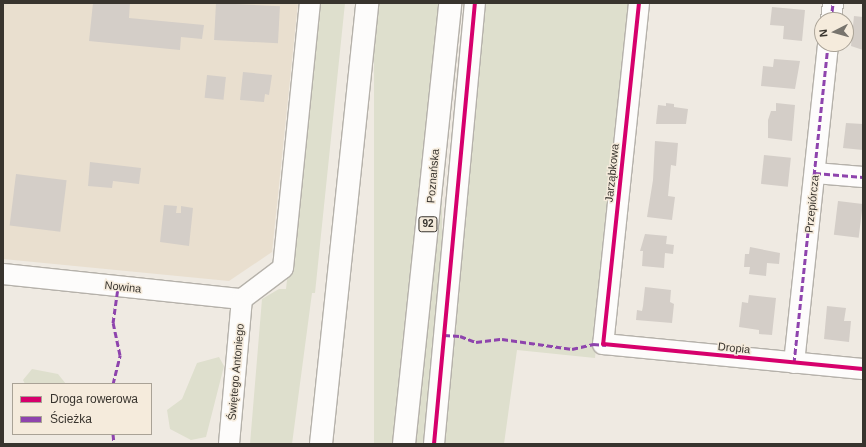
<!DOCTYPE html>
<html>
<head>
<meta charset="utf-8">
<style>
	body { margin:0 }
	#map { position:relative; width:866px; height:447px; overflow:hidden; background:#efeae2; font-family:Helvetica,sans-serif }
	div>[style] { position:absolute }
	.built>* { inset:0; background:#e9dfcf }
	.green>* { inset:0; background:#dedfcd; transform-origin:0 0 }
	.building>* { inset:0; background:#d4cec8; transform-origin:0 0 }
	.roads { filter:drop-shadow(1px 0 #b5b1aa) drop-shadow(-1px 0 #b5b1aa) drop-shadow(0 1px #b5b1aa) drop-shadow(0 -1px #b5b1aa) }
	.minor>* { height:20px; margin:-10px; padding:0 10px; transform-origin:10px; border-radius:10px; background:#fdfcfb }
	.major>* { height:22px; margin:-11px; padding:0 11px; transform-origin:11px; border-radius:11px; background:#fdfcfb }
	.quiet>* { height:3px; margin-top:-1.5px; transform-origin:0; background:repeating-linear-gradient(90deg,#8e44ad 0 6px,transparent 0 9px) }
	.cycleway>* { height:4px; margin:-2px; padding:0 2px; transform-origin:2px; border-radius:2px; background:#d6006c }
	span { translate:-50% -50%; white-space:nowrap; text-align:center; line-height:1.15; -webkit-text-stroke:3px #f5ebdc; paint-order:stroke }
	.shield-label span { padding:1px 3px; background:#f5ebdc; border:1px solid; border-radius:3px; -webkit-text-stroke-width:0 }
	.shield-label { font-size:10px; color:#38342e; font-weight:700 }
	.street-label { font-size:11px; color:#38342e }
	.frame { position:absolute; inset:0; border:4px solid #38342e; pointer-events:none }
	.legend { position:absolute; left:12px; top:383px; width:140px; height:52px; box-sizing:border-box; background:#f5ebdc; border:1px solid #a9a296; margin:0; padding:5px 7px; list-style:none; font-size:12px; color:#38342e }
	.legend li { display:flex; align-items:center; gap:8px; height:20px }
	.legend b { width:20px; border:1px solid #a9a296 }
	.north { position:absolute; left:814px; top:12px; width:40px; height:40px; box-sizing:border-box; background:#f5ebdc; border:1px solid #a9a296; border-radius:50%; rotate:264deg; font-size:11px; font-weight:700; line-height:16px; text-align:center; color:#38342e }
	.north::after { content:''; display:block; margin:auto; width:14px; height:18px; background:#78746d; clip-path:polygon(50% 0,100% 100%,50% 72%,0 100%) }
</style>
</head>
<body>
<div id="map">
	<div class="built">
		<i style="clip-path:polygon(3px 3px,298px 3px,272px 252px,229px 281px,3px 259px)"></i>
	</div>
	<div class="green">
		<i style="clip-path:polygon(318px 3px,345px 3px,315px 293px,312px 293px,292px 444px,250px 444px,262px 299px,279px 289px,286px 289px)"></i>
		<i style="left:374px;top:3px;width:68px;height:443px"></i>
		<i style="clip-path:polygon(485px 3px,631px 3px,595px 358px,517px 350px,504px 444px,444px 444px,451px 372px,454px 314px)"></i>
		<i style="clip-path:polygon(219px 357px,224px 366px,206px 437px,191px 440px,170px 429px,167px 410px,182px 399px,197px 363px)"></i>
		<i style="clip-path:polygon(32px 369px,58px 374px,66px 384px,25px 384px,23px 380px)"></i>
	</div>
	<div class="building">
		<i style="clip-path:polygon(93px 3px,130px 3px,129px 18px,204px 25px,202px 39px,181px 37px,180px 50px,89px 41px)"></i>
		<i style="left:216px;top:3px;width:64px;height:37px;rotate:3deg"></i>
		<i style="clip-path:polygon(772px 7px,805px 10px,802px 41px,783px 39px,784px 26px,770px 25px)"></i>
		<i style="clip-path:polygon(854px 16px,863px 17px,863px 50px,851px 46px)"></i>
		<i style="clip-path:polygon(774px 59px,800px 61px,795px 89px,761px 86px,763px 66px,773px 67px)"></i>
		<i style="clip-path:polygon(243px 72px,272px 75px,269px 95px,265px 94px,264px 102px,240px 100px)"></i>
		<i style="left:207px;top:75px;width:19px;height:23px;rotate:6deg"></i>
		<i style="clip-path:polygon(666px 103px,674px 104px,674px 107px,688px 109px,686px 124px,656px 124px,658px 105px,666px 106px)"></i>
		<i style="clip-path:polygon(776px 103px,795px 105px,792px 141px,768px 138px,768px 120px,771px 111px,776px 111px)"></i>
		<i style="clip-path:polygon(846px 123px,863px 124px,863px 150px,843px 148px)"></i>
		<i style="clip-path:polygon(655px 141px,678px 143px,676px 166px,671px 165px,668px 196px,675px 197px,672px 220px,647px 217px,653px 180px)"></i>
		<i style="left:764px;top:155px;width:27px;height:29px;rotate:6deg"></i>
		<i style="clip-path:polygon(90px 162px,141px 168px,139px 184px,113px 181px,112px 188px,88px 186px)"></i>
		<i style="left:16px;top:174px;width:51px;height:52px;rotate:7deg"></i>
		<i style="left:838px;top:201px;width:25px;height:34px;rotate:7deg"></i>
		<i style="clip-path:polygon(164px 205px,177px 206px,176px 213px,181px 213px,181px 206px,193px 208px,189px 246px,160px 242px)"></i>
		<i style="clip-path:polygon(645px 234px,667px 236px,666px 244px,674px 245px,673px 254px,665px 253px,664px 268px,642px 266px,643px 251px,640px 251px)"></i>
		<i style="clip-path:polygon(750px 247px,780px 253px,779px 264px,767px 263px,766px 276px,749px 274px,750px 267px,744px 267px,745px 254px,749px 254px)"></i>
		<i style="clip-path:polygon(645px 287px,671px 290px,670px 302px,674px 304px,672px 323px,636px 320px,637px 310px,642px 311px,643px 306px)"></i>
		<i style="clip-path:polygon(749px 295px,776px 298px,772px 335px,759px 334px,759px 330px,739px 327px,742px 302px,748px 303px)"></i>
		<i style="clip-path:polygon(827px 306px,846px 308px,844px 321px,851px 321px,849px 342px,824px 339px)"></i>
	</div>
	<div class="roads">
		<div class="minor">
			<i style="left:639px;top:3px;width:343px;rotate:96deg"></i>
			<i style="left:603px;top:344px;width:261px;rotate:5.5deg"></i>
			<i style="left:831px;top:20px;width:17px;rotate:-83deg"></i>
			<i style="left:815px;top:173px;width:48px;rotate:4.8deg"></i>
			<i style="left:3px;top:274px;width:240px;rotate:6deg"></i>
			<i style="left:242px;top:299px;width:51px;rotate:-37.1deg"></i>
			<i style="left:283px;top:268px;width:266px;rotate:-84.2deg"></i>
			<i style="left:794px;top:363px;width:321px;rotate:-83.9deg"></i>
			<i style="left:229px;top:444px;width:146px;rotate:-84.9deg"></i>
			<i style="left:434px;top:444px;width:443px;rotate:-84.7deg"></i>
		</div>
		<div class="major">
			<i style="left:321px;top:444px;width:443px;rotate:-84deg"></i>
			<i style="left:404px;top:444px;width:443px;rotate:-84deg"></i>
		</div>
	</div>
	<div class="quiet">
		<i style="left:831px;top:20px;width:17px;rotate:-83deg"></i>
		<i style="left:815px;top:173px;width:48px;rotate:4.8deg"></i>
		<i style="left:444px;top:335px;width:16px;rotate:4deg"></i>
		<i style="left:460px;top:336px;width:17px;rotate:21deg"></i>
		<i style="left:476px;top:342px;width:26px;rotate:-7deg"></i>
		<i style="left:502px;top:339px;width:71px;rotate:8.1deg"></i>
		<i style="left:572px;top:349px;width:22px;rotate:-13deg"></i>
		<i style="left:593px;top:344px;width:13px;rotate:4deg"></i>
		<i style="left:794px;top:363px;width:321px;rotate:-83.9deg"></i>
		<i style="left:113px;top:384px;width:30px;rotate:-76deg"></i>
		<i style="left:120px;top:355px;width:33px;rotate:-102deg"></i>
		<i style="left:113px;top:323px;width:37px;rotate:-82deg"></i>
		<i style="left:113px;top:434px;width:10px;rotate:84deg"></i>
	</div>
	<div class="cycleway">
		<i style="left:639px;top:3px;width:343px;rotate:96deg"></i>
		<i style="left:603px;top:344px;width:261px;rotate:5.5deg"></i>
		<i style="left:434px;top:444px;width:443px;rotate:-84.7deg"></i>
	</div>
	<div class="shield-label">
		<span style="left:428px;top:224px">92</span>
	</div>
	<div class="street-label">
		<span style="left:612px;top:173px;rotate:-84deg">Jarząbkowa</span>
		<span style="left:433px;top:176px;rotate:-85deg">Poznańska</span>
		<span style="left:812px;top:204px;rotate:-84deg">Przepiórcza</span>
		<span style="left:123px;top:287px;rotate:6deg">Nowina</span>
		<span style="left:734px;top:348px;rotate:6deg">Dropia</span>
		<span style="left:236px;top:372px;rotate:-85deg">Świętego Antoniego</span>
	</div>
	<div class="frame"></div>
	<ul class="legend">
	<li><b style="height:5px;background:#d6006c"></b>Droga rowerowa</li>
	<li><b style="height:5px;background:#8e44ad"></b>Ścieżka</li>
	</ul>
	<div class="north">N</div>
</div>
</body>
</html>
